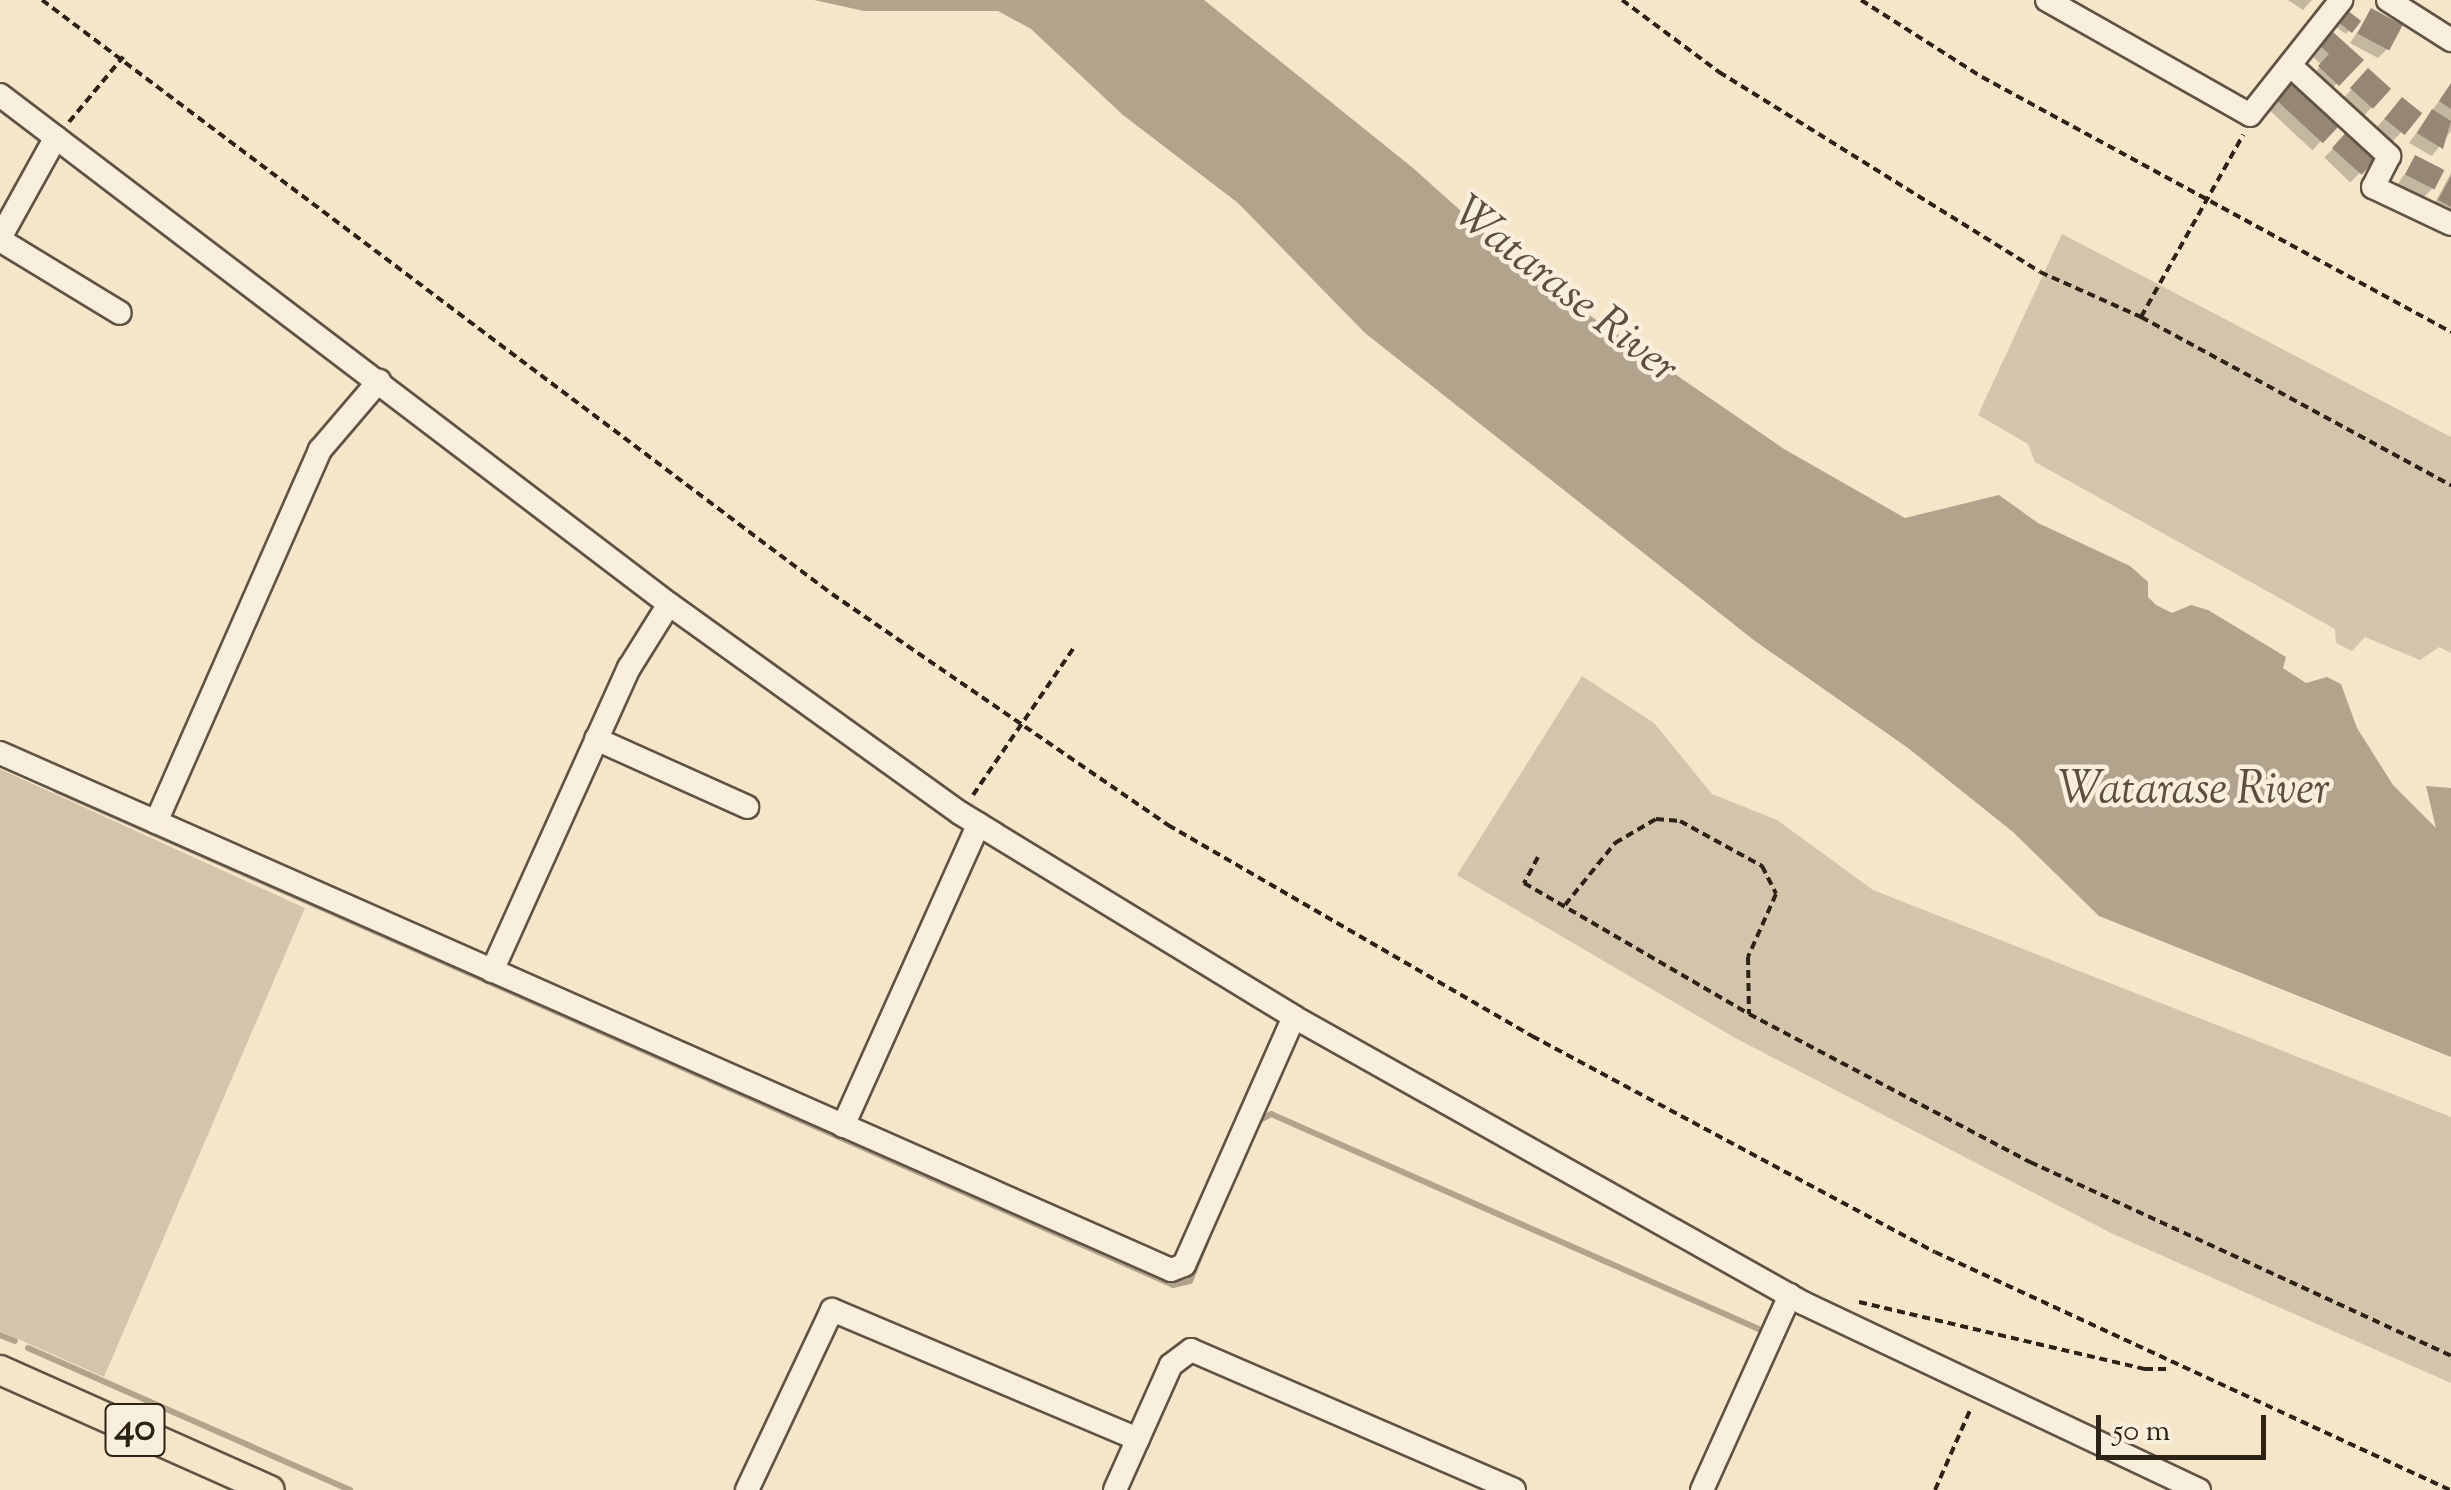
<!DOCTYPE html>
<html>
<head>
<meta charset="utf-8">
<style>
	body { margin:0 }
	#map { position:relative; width:2451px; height:1490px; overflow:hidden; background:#f5e5c9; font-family:"Sorts Mill Goudy",serif }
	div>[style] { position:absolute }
	.green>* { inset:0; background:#d3c4ab }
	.water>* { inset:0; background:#b1a38c }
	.shadow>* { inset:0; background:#0003; transform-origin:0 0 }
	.stream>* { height:6px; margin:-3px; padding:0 3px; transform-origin:3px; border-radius:3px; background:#b1a38c }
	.building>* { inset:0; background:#958774; transform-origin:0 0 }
	.path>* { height:4px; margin-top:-2px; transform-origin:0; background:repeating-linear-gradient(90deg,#2d2217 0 8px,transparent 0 13px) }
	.roads { filter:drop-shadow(2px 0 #5f5344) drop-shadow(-2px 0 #5f5344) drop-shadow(0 2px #5f5344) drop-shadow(0 -2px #5f5344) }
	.minor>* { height:22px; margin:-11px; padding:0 11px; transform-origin:11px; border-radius:11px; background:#f8eedc }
	.major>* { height:28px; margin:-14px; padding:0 14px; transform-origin:14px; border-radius:14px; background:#f5e5c9 }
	span { translate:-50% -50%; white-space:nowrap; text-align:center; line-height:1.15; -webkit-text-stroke:9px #f8eedc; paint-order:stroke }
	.shield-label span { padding:2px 8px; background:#f8eedc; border:2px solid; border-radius:8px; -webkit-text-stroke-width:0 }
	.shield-label { font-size:40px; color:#2d2217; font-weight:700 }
	.water-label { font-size:45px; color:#5b4f40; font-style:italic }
	.scale { position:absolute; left:2096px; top:1415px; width:170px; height:45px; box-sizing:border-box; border:5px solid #2d2217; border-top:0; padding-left:12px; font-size:30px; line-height:35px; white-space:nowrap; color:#2d2217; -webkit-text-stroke:8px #f8eedc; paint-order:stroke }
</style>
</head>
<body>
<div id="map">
	<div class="green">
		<i style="clip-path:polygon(2062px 234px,2451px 437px,2451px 653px,2439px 647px,2420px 660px,2365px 637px,2352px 651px,2336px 643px,2335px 629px,2035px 462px,2028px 444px,1978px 415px)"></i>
		<i style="clip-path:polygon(1582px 676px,1654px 723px,1712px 794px,1777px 820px,1873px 890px,2451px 1117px,2451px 1383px,2113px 1234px,1737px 1039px,1457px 875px)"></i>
		<i style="clip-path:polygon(0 769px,305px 908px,104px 1377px,0 1331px)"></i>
	</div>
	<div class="water">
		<i style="clip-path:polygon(814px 0,1204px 0,1413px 168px,1538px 280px,1784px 449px,1905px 518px,1999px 495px,2038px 523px,2130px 566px,2148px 582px,2148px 597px,2156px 605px,2172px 613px,2191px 605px,2208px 610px,2286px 657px,2283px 668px,2306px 683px,2327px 677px,2341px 684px,2357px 728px,2393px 785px,2436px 828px,2426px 786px,2451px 788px,2451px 1057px,2099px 916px,2013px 832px,1908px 748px,1755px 641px,1365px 333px,1238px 203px,1123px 115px,1031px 29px,998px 11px,864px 11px)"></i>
	</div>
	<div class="shadow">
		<i style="clip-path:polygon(2288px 0,2312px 0,2303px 10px)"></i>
		<i style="clip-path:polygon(2372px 11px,2387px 49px,2378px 58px,2350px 43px)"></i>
		<i style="clip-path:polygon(2348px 14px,2357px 21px,2346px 34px,2336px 27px)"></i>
		<i style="clip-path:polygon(2333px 35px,2360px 60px,2328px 93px,2310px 77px,2322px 65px,2313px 57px)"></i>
		<i style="left:2368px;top:71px;width:27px;height:37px;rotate:42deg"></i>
		<i style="left:2293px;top:83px;width:60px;height:36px;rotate:43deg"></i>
		<i style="clip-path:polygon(2451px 84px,2451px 131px,2432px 156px,2409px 143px)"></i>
		<i style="clip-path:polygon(2393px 109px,2418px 114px,2392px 142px,2376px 128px)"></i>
		<i style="left:2350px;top:131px;width:36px;height:37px;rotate:44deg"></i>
		<i style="clip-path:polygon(2416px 158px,2432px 189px,2423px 198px,2397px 185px)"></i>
		<i style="clip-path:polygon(2451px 173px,2451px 221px,2431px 210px)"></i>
	</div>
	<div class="stream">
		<i style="left:56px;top:790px;width:1222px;rotate:23.9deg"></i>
		<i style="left:1173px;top:1285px;width:17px;rotate:-13deg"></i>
		<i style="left:1190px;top:1281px;width:42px;rotate:-67.7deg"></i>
		<i style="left:1258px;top:1121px;width:15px;rotate:-28deg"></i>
		<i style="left:1271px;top:1114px;width:533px;rotate:23.78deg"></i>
		<i style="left:0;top:1335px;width:16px;rotate:22deg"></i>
		<i style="left:28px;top:1348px;width:352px;rotate:23.8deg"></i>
	</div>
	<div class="building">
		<i style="left:2371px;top:8px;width:36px;height:29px;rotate:28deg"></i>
		<i style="left:2347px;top:10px;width:18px;height:15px;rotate:38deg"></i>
		<i style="clip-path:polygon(2333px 32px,2364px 60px,2339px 86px,2318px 66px,2329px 54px,2320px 46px)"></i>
		<i style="left:2368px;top:68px;width:31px;height:27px;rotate:42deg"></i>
		<i style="left:2293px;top:80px;width:65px;height:26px;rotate:43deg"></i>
		<i style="clip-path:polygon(2451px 83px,2451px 109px,2439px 101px)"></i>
		<i style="left:2402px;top:97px;width:26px;height:28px;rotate:39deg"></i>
		<i style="clip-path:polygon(2432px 109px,2451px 121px,2443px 149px,2417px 133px)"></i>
		<i style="left:2350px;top:128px;width:40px;height:27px;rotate:42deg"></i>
		<i style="left:2415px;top:155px;width:33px;height:22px;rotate:27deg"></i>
		<i style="clip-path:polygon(2451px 176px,2451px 207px,2438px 200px)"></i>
	</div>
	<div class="path">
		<i style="left:42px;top:0;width:988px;rotate:36.94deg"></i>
		<i style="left:832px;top:594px;width:408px;rotate:34.5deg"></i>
		<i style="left:1168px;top:825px;width:421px;rotate:30.1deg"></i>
		<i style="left:1532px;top:1036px;width:457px;rotate:28.2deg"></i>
		<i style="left:1935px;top:1252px;width:567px;rotate:24.8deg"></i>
		<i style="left:1622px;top:0;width:121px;rotate:36.6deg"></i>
		<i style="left:1719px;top:72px;width:378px;rotate:31.9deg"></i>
		<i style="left:2040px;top:272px;width:111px;rotate:24deg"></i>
		<i style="left:2141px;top:317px;width:353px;rotate:28.5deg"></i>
		<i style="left:1861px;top:0;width:143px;rotate:32.5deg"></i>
		<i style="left:1982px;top:77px;width:534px;rotate:28.53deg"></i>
		<i style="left:69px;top:122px;width:85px;rotate:-50.3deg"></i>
		<i style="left:2141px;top:317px;width:209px;rotate:-60.7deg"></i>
		<i style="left:973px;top:795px;width:181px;rotate:-55.6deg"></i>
		<i style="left:1538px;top:857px;width:30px;rotate:118deg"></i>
		<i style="left:1524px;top:883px;width:260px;rotate:30.2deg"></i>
		<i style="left:1749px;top:1014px;width:318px;rotate:27.8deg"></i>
		<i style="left:2030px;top:1162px;width:464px;rotate:24.7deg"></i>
		<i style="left:1565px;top:905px;width:80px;rotate:-51.1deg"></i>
		<i style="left:1615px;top:843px;width:48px;rotate:-30.3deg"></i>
		<i style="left:1656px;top:819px;width:24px;rotate:5deg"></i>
		<i style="left:1680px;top:821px;width:94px;rotate:28.8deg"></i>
		<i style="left:1762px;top:866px;width:31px;rotate:63deg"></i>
		<i style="left:1776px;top:894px;width:69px;rotate:114deg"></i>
		<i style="left:1748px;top:957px;width:57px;rotate:89deg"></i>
		<i style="left:1859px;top:1302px;width:294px;rotate:13.2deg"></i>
		<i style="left:2145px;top:1369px;width:26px"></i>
		<i style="left:1935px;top:1490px;width:90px;rotate:-66.3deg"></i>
	</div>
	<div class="roads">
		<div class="minor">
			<i style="left:2047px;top:0;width:233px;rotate:29.5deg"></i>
			<i style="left:2250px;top:115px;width:147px;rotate:-51.6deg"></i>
			<i style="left:2388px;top:0;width:75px;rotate:32.4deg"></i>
			<i style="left:2292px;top:67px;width:132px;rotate:42.5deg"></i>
			<i style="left:2389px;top:156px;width:35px;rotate:117deg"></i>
			<i style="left:2373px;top:187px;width:86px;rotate:25.4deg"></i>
			<i style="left:0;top:95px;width:841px;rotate:37.27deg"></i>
			<i style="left:669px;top:604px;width:358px;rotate:35.7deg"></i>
			<i style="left:960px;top:813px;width:391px;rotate:31.4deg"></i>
			<i style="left:1294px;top:1017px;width:584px;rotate:29.33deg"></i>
			<i style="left:1803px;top:1303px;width:438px;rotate:25.3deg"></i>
			<i style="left:0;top:238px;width:115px;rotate:-61deg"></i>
			<i style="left:0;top:240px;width:140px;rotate:31.3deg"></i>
			<i style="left:596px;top:739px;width:166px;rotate:24.2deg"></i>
			<i style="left:0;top:753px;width:1280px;rotate:23.82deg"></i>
			<i style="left:1171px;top:1270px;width:14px;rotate:-21deg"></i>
			<i style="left:1184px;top:1265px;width:271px;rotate:-66.1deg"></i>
			<i style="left:156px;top:822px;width:407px;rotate:-66.2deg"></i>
			<i style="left:320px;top:450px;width:91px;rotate:-49.5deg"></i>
			<i style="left:492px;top:971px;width:333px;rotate:-65.7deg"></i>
			<i style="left:629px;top:668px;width:75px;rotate:-58deg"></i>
			<i style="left:843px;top:1126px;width:331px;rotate:-65.8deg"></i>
			<i style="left:747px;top:1490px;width:199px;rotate:-64.7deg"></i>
			<i style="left:832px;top:1310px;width:332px;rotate:22.9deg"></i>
			<i style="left:1115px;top:1490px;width:137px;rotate:-65.9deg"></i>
			<i style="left:1171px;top:1365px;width:25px;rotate:-37deg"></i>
			<i style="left:1191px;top:1350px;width:352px;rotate:23.4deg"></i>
			<i style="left:1702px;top:1490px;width:214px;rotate:-65.7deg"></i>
		</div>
		<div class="major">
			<i style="left:0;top:1370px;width:295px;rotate:24deg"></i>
		</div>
	</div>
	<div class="shield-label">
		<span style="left:135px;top:1430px">40</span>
	</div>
	<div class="water-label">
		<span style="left:1564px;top:292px;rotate:38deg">Watarase River</span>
		<span style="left:2194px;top:792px">Watarase River</span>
	</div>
	<div class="scale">50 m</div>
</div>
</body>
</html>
